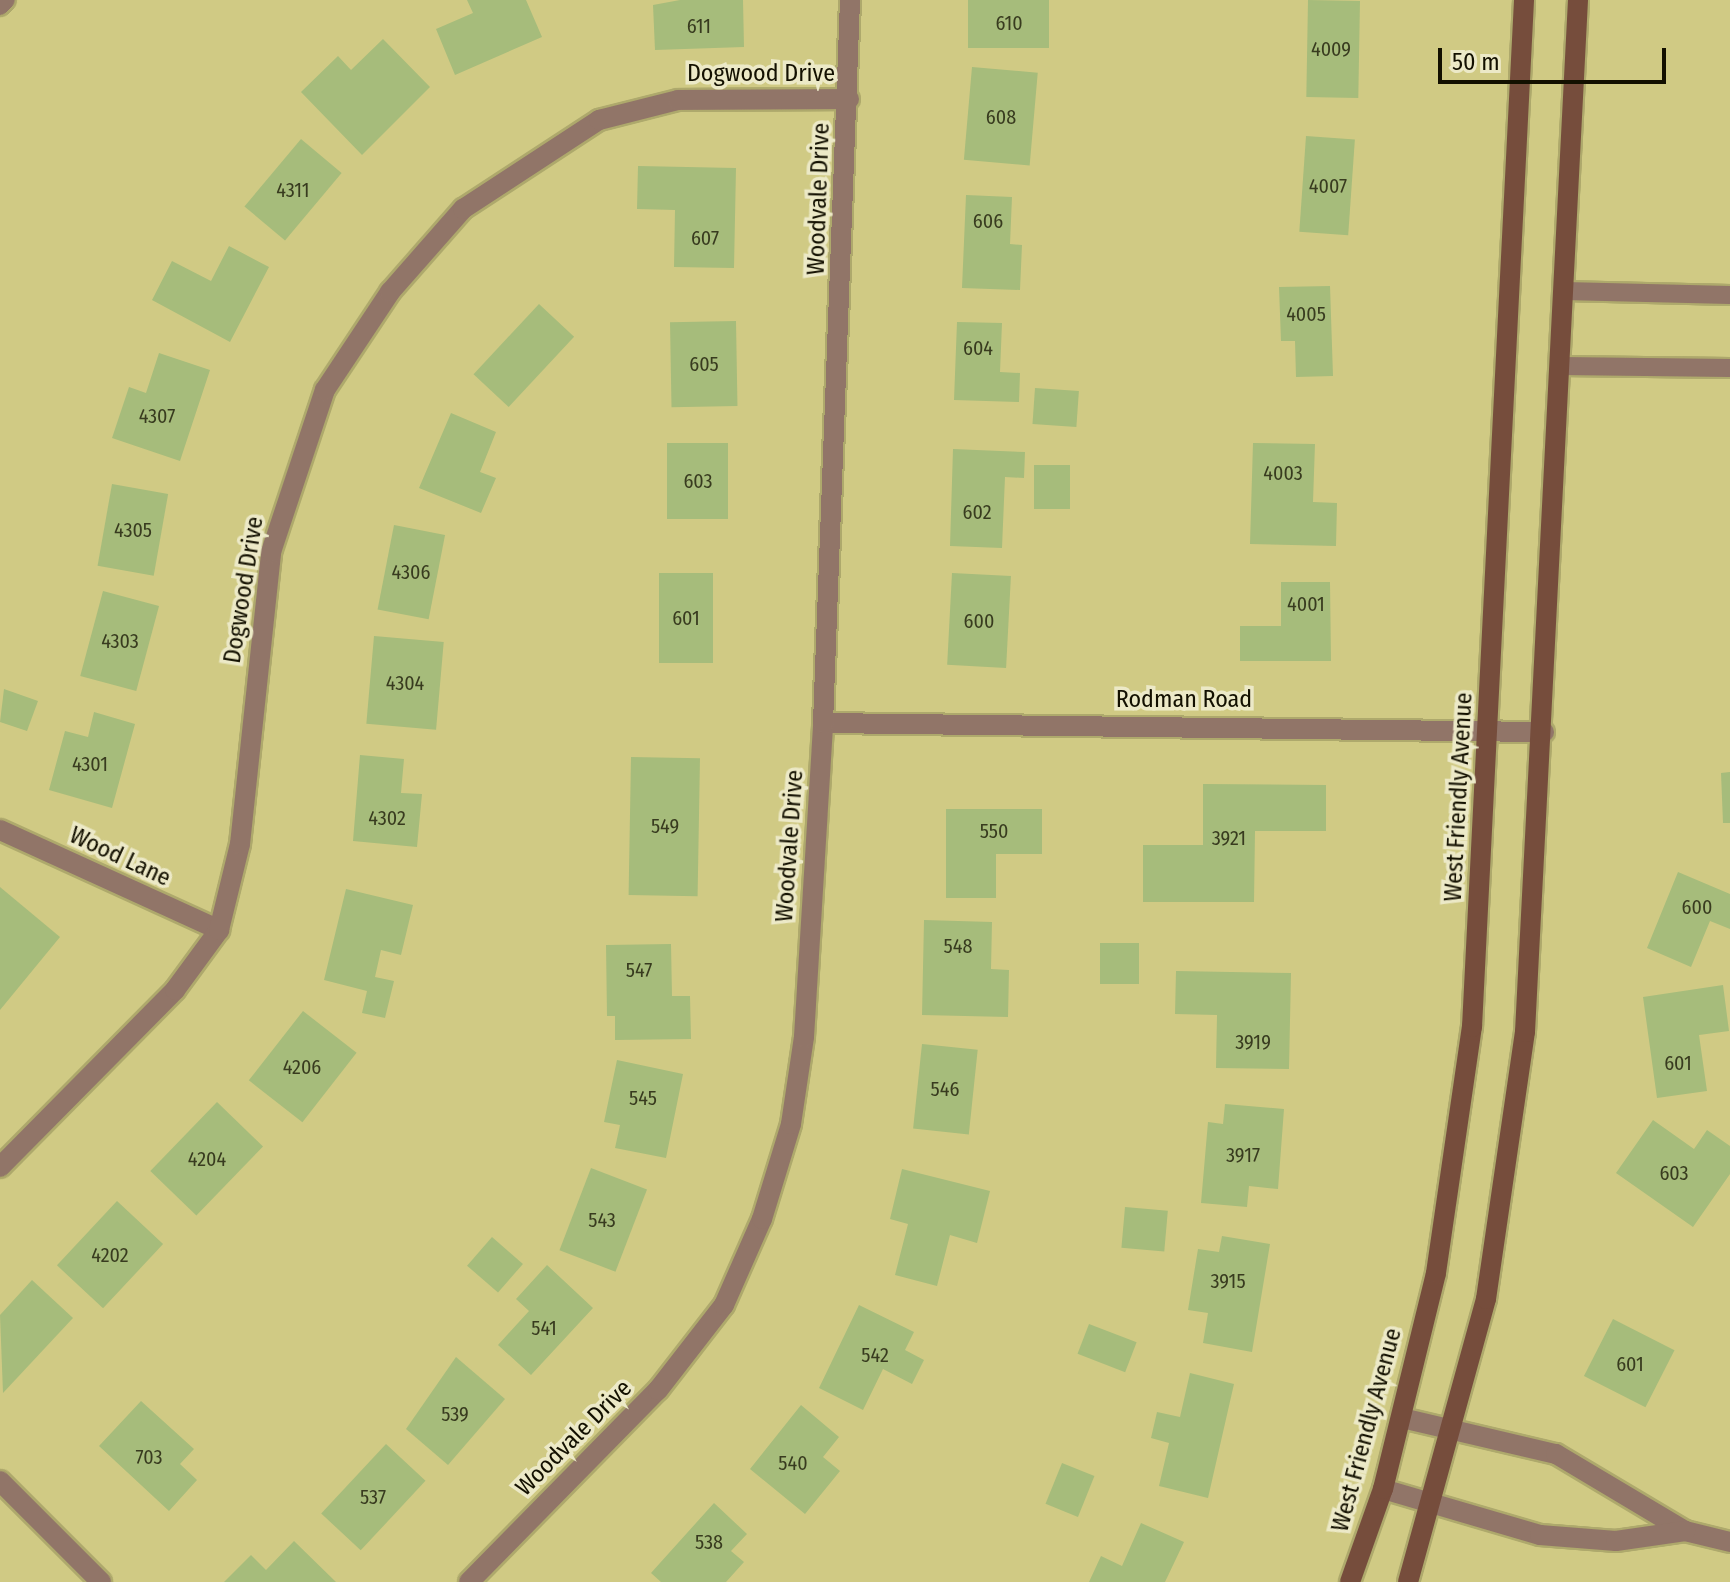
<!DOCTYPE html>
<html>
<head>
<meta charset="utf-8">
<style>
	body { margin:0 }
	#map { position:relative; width:1730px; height:1582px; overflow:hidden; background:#d0ca84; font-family:"Fira Sans Condensed",sans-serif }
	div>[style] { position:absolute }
	.building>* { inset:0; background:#a6bc7b; transform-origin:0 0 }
	.roads { filter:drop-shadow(2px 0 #aea96c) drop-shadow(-2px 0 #aea96c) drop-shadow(0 2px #aea96c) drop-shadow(0 -2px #aea96c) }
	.lane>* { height:18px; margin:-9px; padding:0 9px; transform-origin:9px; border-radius:9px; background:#917568 }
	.street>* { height:20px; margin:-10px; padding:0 10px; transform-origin:10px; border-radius:10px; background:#917568 }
	.secondary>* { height:20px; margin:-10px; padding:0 10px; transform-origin:10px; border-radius:10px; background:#764d3c }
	span { translate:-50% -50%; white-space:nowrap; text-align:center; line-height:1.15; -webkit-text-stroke:7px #ece9c7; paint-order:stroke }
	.number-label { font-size:20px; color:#383b1f }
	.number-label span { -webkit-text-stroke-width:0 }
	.street-label { font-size:24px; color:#131000 }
	.scale { position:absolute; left:1438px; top:48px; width:228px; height:36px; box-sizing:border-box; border:4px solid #131000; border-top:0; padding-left:10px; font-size:24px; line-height:28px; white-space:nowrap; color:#131000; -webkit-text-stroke:6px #ece9c7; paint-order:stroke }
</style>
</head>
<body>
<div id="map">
	<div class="building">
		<i style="clip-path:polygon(467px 0,526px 0,542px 37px,455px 75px,436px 29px,473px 13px)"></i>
		<i style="clip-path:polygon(680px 0,743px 0,744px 47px,655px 50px,653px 5px)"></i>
		<i style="left:968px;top:0;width:81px;height:48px"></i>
		<i style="left:1308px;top:0;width:52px;height:97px;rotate:1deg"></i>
		<i style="clip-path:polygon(383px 39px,430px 87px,362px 155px,301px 92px,338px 56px,351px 70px)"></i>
		<i style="left:972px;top:67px;width:66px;height:93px;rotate:5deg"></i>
		<i style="left:1306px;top:136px;width:49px;height:96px;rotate:4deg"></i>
		<i style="left:301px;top:139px;width:53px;height:88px;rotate:40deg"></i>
		<i style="clip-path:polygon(638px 166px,736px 168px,734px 268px,674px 267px,675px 210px,637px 209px)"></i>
		<i style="clip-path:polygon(966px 195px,1012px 197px,1010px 244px,1022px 245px,1020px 290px,962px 288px)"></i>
		<i style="clip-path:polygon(229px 246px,269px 267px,230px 342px,152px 300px,172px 261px,211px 281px)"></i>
		<i style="clip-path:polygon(1330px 286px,1333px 376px,1296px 377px,1295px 341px,1281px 341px,1279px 287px)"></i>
		<i style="left:539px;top:304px;width:48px;height:96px;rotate:43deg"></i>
		<i style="left:736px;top:321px;width:85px;height:66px;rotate:89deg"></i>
		<i style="clip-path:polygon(957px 322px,1002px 323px,1000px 372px,1020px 373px,1019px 402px,954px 400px)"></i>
		<i style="clip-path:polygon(159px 353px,210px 370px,180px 461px,112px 438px,129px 387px,146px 393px)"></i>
		<i style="left:1035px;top:388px;width:44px;height:36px;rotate:4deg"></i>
		<i style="clip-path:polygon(451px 413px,496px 432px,480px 472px,496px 478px,481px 513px,419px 488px)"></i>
		<i style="left:667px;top:443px;width:61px;height:76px"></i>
		<i style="clip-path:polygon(1253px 443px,1315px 444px,1313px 502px,1337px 503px,1336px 546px,1250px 544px)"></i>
		<i style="clip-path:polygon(953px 449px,1025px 452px,1024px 478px,1005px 477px,1002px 548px,950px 546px)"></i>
		<i style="left:1034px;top:465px;width:36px;height:44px"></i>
		<i style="left:112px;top:484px;width:57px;height:83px;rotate:10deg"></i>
		<i style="left:394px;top:525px;width:52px;height:86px;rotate:11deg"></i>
		<i style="left:659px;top:573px;width:54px;height:90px"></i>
		<i style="left:952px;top:573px;width:59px;height:92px;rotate:3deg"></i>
		<i style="clip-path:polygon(1281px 582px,1330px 582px,1331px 661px,1240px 661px,1240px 626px,1281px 626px)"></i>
		<i style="left:103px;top:591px;width:58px;height:88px;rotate:15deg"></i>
		<i style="left:374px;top:636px;width:70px;height:88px;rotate:5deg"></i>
		<i style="clip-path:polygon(4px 689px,38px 701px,27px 731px,0 722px)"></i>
		<i style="clip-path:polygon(94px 712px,135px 724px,112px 808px,49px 790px,65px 731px,88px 737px)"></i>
		<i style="clip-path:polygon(360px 755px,404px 759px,401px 793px,422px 794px,417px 847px,353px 841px)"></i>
		<i style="left:631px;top:757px;width:69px;height:138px;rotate:1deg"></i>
		<i style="clip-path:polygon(1730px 772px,1730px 823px,1723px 823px,1721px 773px)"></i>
		<i style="clip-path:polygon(1203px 784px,1326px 785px,1326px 831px,1255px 831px,1254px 902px,1143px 902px,1143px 845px,1203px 845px)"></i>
		<i style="clip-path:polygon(946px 809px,1042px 809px,1042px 854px,996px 854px,996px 898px,946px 898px)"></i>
		<i style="clip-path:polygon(1678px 872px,1730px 894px,1730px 929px,1710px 921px,1691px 967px,1647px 948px)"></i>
		<i style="clip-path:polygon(0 887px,60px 937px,0 1010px)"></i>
		<i style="clip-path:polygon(346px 889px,413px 905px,401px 955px,381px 950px,375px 977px,394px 981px,385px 1018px,362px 1013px,367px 991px,324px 980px)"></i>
		<i style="clip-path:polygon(924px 920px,992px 922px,991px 969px,1009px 970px,1008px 1017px,922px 1015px)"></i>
		<i style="left:1100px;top:943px;width:39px;height:41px"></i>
		<i style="clip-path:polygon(671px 944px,672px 996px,690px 996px,691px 1039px,615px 1040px,615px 1016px,607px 1016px,606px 945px)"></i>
		<i style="clip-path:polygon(1176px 971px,1291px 973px,1289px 1069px,1216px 1068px,1217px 1015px,1175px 1014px)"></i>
		<i style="clip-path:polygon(1723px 985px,1729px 1031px,1699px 1035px,1707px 1091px,1657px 1098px,1643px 997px)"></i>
		<i style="left:303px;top:1011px;width:68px;height:88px;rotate:38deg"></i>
		<i style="left:922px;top:1044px;width:56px;height:85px;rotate:6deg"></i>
		<i style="clip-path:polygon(617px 1060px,683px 1074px,666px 1158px,615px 1148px,620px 1125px,604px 1122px)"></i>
		<i style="left:217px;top:1102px;width:64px;height:96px;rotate:44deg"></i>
		<i style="clip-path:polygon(1225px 1104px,1284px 1109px,1278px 1189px,1249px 1186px,1247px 1207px,1201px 1203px,1208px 1122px,1223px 1124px)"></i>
		<i style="clip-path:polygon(1653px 1120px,1694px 1149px,1707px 1130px,1730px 1146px,1730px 1174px,1693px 1227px,1616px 1173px)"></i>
		<i style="left:591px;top:1168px;width:60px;height:88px;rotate:21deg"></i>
		<i style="clip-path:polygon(902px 1169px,990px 1191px,977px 1243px,950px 1235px,937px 1286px,895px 1275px,908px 1224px,890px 1219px)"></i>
		<i style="left:117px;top:1201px;width:63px;height:88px;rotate:43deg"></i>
		<i style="left:1125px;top:1207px;width:43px;height:41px;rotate:5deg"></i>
		<i style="clip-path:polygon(1222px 1236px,1270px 1244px,1252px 1352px,1203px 1343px,1208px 1313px,1188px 1310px,1198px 1249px,1219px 1252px)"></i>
		<i style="left:492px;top:1237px;width:41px;height:38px;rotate:41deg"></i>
		<i style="clip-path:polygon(547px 1265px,593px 1308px,531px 1375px,498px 1345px,529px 1311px,516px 1299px)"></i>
		<i style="clip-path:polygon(32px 1280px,73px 1318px,3px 1393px,0 1315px)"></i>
		<i style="clip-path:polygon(859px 1305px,914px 1332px,905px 1350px,924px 1360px,912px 1384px,883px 1369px,863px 1410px,819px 1388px)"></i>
		<i style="left:1613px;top:1319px;width:69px;height:64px;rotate:27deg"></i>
		<i style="left:1089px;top:1324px;width:51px;height:32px;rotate:21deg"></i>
		<i style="clip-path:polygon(456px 1357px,505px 1399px,448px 1465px,406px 1429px)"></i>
		<i style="clip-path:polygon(1190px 1373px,1234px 1384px,1208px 1498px,1159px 1486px,1169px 1443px,1151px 1438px,1157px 1412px,1180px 1417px)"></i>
		<i style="clip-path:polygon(141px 1401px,194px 1449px,180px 1464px,197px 1480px,169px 1511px,99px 1446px)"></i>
		<i style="clip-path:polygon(801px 1405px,839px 1437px,823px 1457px,840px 1471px,805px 1514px,750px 1469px)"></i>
		<i style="left:386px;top:1444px;width:54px;height:95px;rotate:43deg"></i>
		<i style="left:1062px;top:1463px;width:35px;height:44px;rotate:22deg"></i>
		<i style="clip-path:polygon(714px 1503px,747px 1534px,731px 1551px,744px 1562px,726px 1582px,661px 1582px,651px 1573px)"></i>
		<i style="clip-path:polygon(1141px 1523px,1184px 1542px,1165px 1582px,1089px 1582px,1101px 1556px,1122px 1566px)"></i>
		<i style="clip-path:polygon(294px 1541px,336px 1582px,224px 1582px,251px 1555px,266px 1570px)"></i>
	</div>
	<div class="roads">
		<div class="lane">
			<i style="left:0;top:6px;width:8px;rotate:-45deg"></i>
			<i style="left:1564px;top:291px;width:166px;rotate:1.4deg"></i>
			<i style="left:1561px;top:366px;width:169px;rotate:0.7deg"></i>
		</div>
		<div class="street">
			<i style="left:823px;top:723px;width:721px;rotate:0.72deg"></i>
			<i style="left:0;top:830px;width:241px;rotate:24.5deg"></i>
			<i style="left:0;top:1167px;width:249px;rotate:-45.3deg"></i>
			<i style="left:175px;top:990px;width:74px;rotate:-53.7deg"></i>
			<i style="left:219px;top:930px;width:89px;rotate:-76.3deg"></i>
			<i style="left:240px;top:844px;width:294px;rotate:-83.9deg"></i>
			<i style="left:271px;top:552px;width:171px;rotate:-71.6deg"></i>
			<i style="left:325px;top:390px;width:118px;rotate:-56.4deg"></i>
			<i style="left:390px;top:292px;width:111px;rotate:-48.7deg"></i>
			<i style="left:463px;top:209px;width:163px;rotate:-33.2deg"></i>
			<i style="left:599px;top:120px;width:81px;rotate:-14.2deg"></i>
			<i style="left:678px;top:100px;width:171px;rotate:-0.3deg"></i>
			<i style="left:1402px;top:1418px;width:158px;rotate:13.2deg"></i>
			<i style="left:1556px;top:1454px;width:150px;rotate:30.8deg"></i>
			<i style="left:1685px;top:1531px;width:46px;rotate:13.7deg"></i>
			<i style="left:0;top:1481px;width:143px;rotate:45deg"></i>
			<i style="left:1383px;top:1489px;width:164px;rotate:16.3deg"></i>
			<i style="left:1540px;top:1535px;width:76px;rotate:4.5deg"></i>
			<i style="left:1616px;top:1541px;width:70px;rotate:-8.2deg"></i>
			<i style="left:469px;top:1582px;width:269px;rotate:-45.5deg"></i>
			<i style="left:658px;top:1390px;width:108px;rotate:-52.2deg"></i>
			<i style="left:724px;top:1305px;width:94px;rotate:-66.2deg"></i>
			<i style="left:762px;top:1219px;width:99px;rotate:-73deg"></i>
			<i style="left:791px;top:1124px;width:88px;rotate:-81.5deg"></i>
			<i style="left:804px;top:1037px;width:315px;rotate:-86.5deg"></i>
			<i style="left:823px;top:723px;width:724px;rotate:-87.86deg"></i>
		</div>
		<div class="secondary">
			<i style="left:1350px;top:1582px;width:99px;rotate:-70.5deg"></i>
			<i style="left:1383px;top:1489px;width:222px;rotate:-76.2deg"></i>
			<i style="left:1436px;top:1273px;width:249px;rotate:-81.7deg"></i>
			<i style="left:1472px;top:1027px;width:1028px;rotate:-87.1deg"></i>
			<i style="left:1408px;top:1582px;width:294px;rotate:-74.6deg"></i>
			<i style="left:1486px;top:1299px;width:270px;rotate:-81.7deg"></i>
			<i style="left:1525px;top:1032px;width:1033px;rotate:-87.06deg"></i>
		</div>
	</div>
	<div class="number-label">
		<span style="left:1009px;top:23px">610</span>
		<span style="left:699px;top:26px">611</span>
		<span style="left:1331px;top:49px">4009</span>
		<span style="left:1001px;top:117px">608</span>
		<span style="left:1328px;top:186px">4007</span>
		<span style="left:293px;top:190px">4311</span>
		<span style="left:988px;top:221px">606</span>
		<span style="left:705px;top:238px">607</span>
		<span style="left:1306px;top:314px">4005</span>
		<span style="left:978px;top:348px">604</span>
		<span style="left:704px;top:364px">605</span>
		<span style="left:157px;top:416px">4307</span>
		<span style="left:1283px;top:473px">4003</span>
		<span style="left:698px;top:481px">603</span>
		<span style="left:977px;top:512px">602</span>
		<span style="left:133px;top:530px">4305</span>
		<span style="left:411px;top:572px">4306</span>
		<span style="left:1306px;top:604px">4001</span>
		<span style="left:686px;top:618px">601</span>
		<span style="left:979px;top:621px">600</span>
		<span style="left:120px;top:641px">4303</span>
		<span style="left:405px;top:683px">4304</span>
		<span style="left:90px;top:764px">4301</span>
		<span style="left:387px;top:818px">4302</span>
		<span style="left:665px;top:826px">549</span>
		<span style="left:994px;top:831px">550</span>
		<span style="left:1229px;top:838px">3921</span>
		<span style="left:1697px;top:907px">600</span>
		<span style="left:958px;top:946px">548</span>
		<span style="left:639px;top:970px">547</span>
		<span style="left:1253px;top:1042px">3919</span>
		<span style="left:1678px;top:1063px">601</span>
		<span style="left:302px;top:1067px">4206</span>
		<span style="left:945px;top:1089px">546</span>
		<span style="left:643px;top:1098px">545</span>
		<span style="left:1243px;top:1155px">3917</span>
		<span style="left:207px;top:1159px">4204</span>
		<span style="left:1674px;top:1173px">603</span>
		<span style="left:602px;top:1220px">543</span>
		<span style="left:110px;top:1255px">4202</span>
		<span style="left:1228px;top:1281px">3915</span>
		<span style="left:544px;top:1328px">541</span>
		<span style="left:875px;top:1355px">542</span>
		<span style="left:1630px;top:1364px">601</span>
		<span style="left:455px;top:1414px">539</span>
		<span style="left:149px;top:1457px">703</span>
		<span style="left:793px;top:1463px">540</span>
		<span style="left:373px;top:1497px">537</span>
		<span style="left:709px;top:1542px">538</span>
	</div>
	<div class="street-label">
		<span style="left:761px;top:74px">Dogwood Drive</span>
		<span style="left:819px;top:199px;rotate:-88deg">Woodvale Drive</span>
		<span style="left:244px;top:590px;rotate:-81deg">Dogwood Drive</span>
		<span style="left:1184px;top:700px">Rodman Road</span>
		<span style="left:1459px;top:797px;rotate:-87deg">West Friendly Avenue</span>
		<span style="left:790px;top:846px;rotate:-86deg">Woodvale Drive</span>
		<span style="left:120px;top:857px;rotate:25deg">Wood Lane</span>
		<span style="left:1367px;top:1430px;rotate:-75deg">West Friendly Avenue</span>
		<span style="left:574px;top:1438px;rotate:-45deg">Woodvale Drive</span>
	</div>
	<div class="scale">50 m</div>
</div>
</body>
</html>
